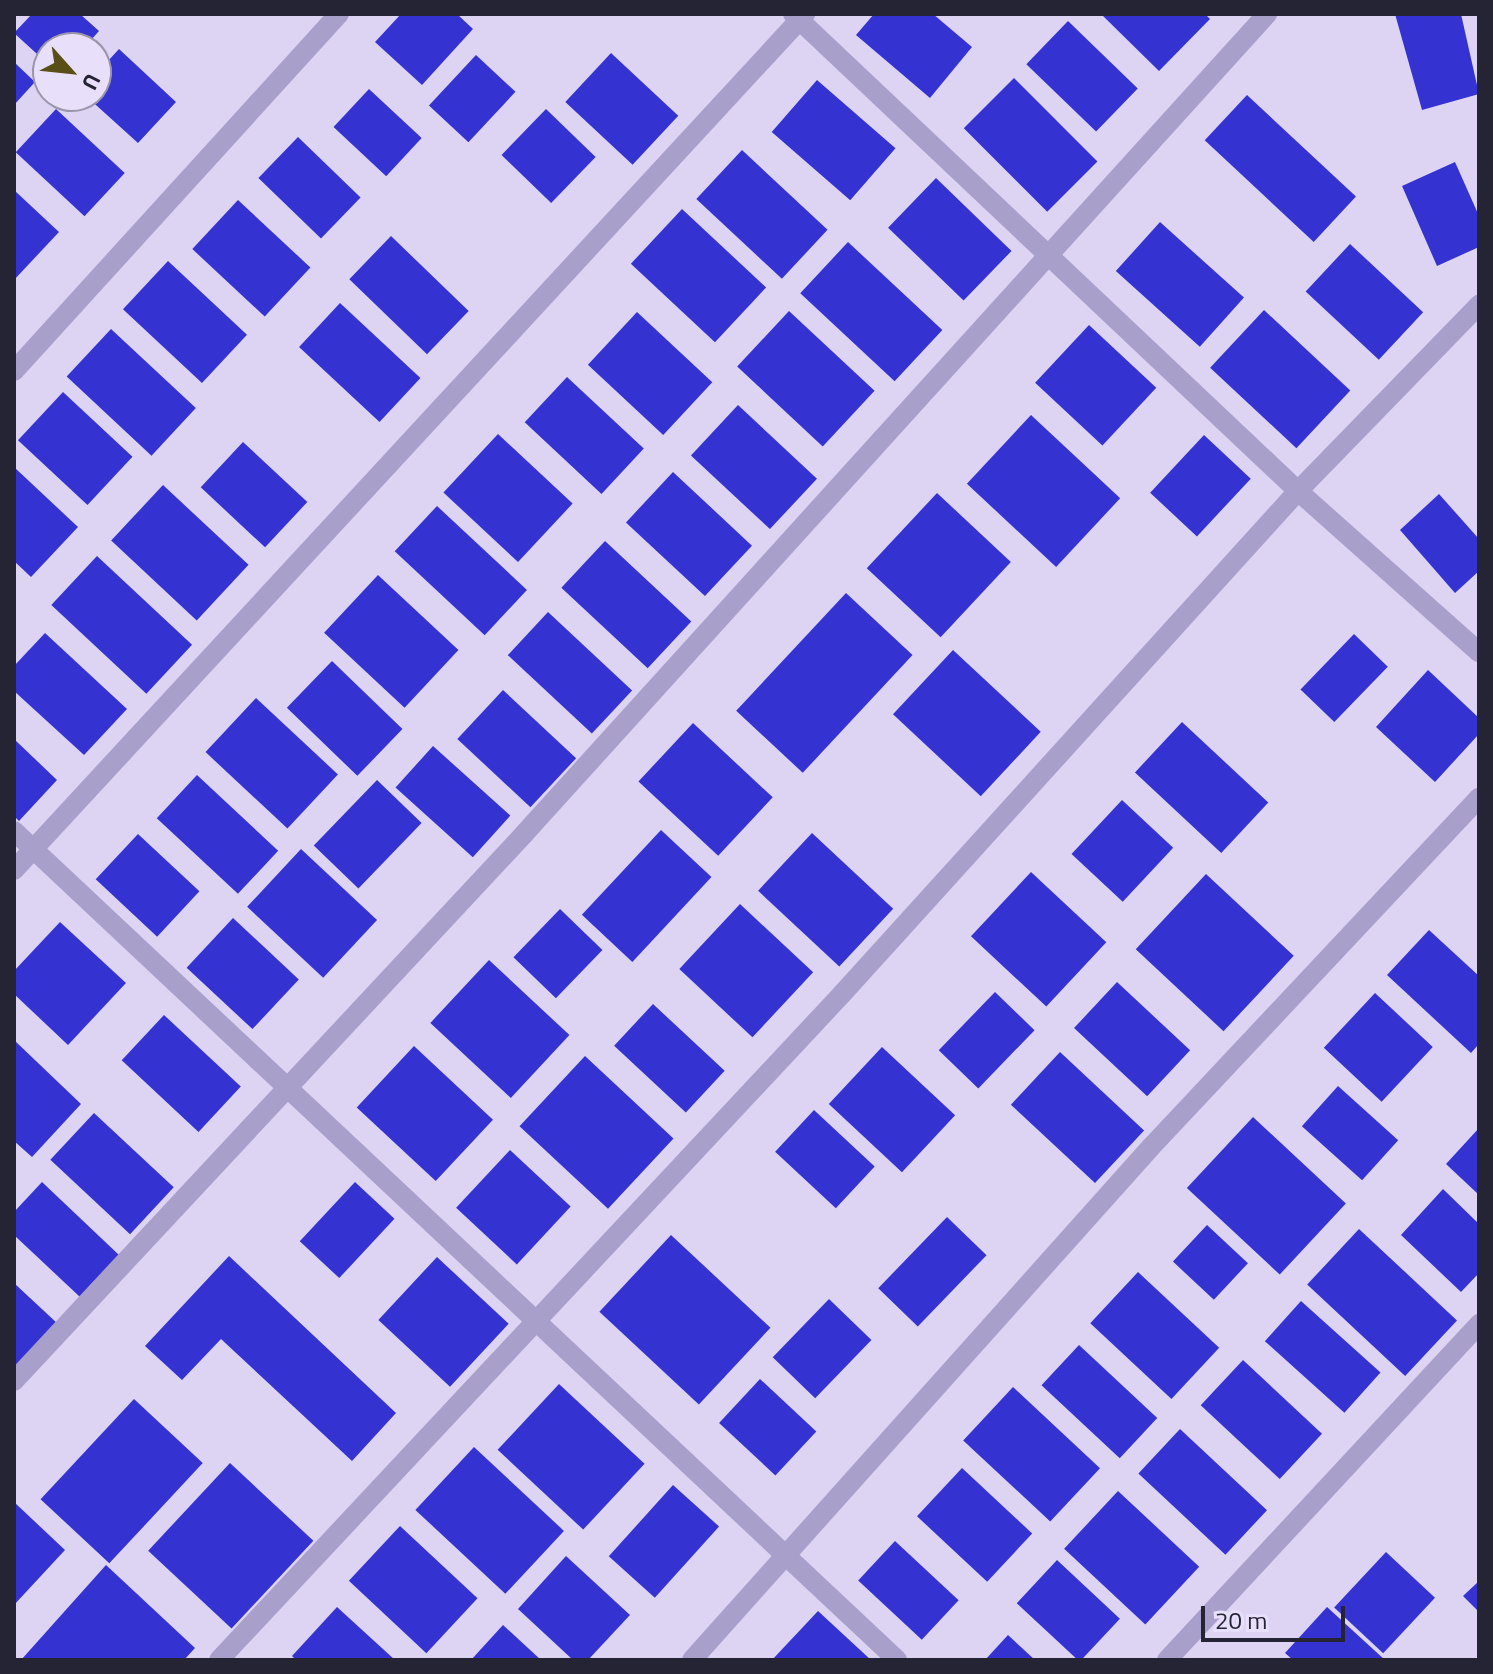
<!DOCTYPE html>
<html>
<head>
<meta charset="utf-8">
<style>
	body { margin:0 }
	#map { position:relative; width:1493px; height:1674px; overflow:hidden; background:#ddd4f3; font-family:"Titillium Web",sans-serif }
	div>[style] { position:absolute }
	.building>* { inset:0; background:#3433d2; transform-origin:0 0 }
	.street>* { height:20px; margin:-10px; padding:0 10px; transform-origin:10px; border-radius:10px; background:#a99fcb }
	span { translate:-50% -50%; white-space:nowrap; text-align:center; line-height:1.15; -webkit-text-stroke:8px #e8e0fa; paint-order:stroke }
	.frame { position:absolute; inset:0; border:16px solid #252434; pointer-events:none }
	.north { position:absolute; left:32px; top:32px; width:80px; height:80px; box-sizing:border-box; background:#e8e0fa; border:2px solid #9a95ab; border-radius:50%; rotate:117deg; font-size:22px; font-weight:700; line-height:32px; text-align:center; color:#252434 }
	.north::after { content:''; display:block; margin:auto; width:28px; height:36px; background:#594e16; clip-path:polygon(50% 0,100% 100%,50% 72%,0 100%) }
	.scale { position:absolute; left:1201px; top:1606px; width:144px; height:36px; box-sizing:border-box; border:4px solid #252434; border-top:0; padding-left:10px; font-size:24px; line-height:28px; white-space:nowrap; color:#252434; -webkit-text-stroke:6px #e8e0fa; paint-order:stroke }
</style>
</head>
<body>
<div id="map">
	<div class="building">
		<i style="clip-path:polygon(32px 14px,80px 14px,99px 31px,84px 48px,48px 48px,48px 64px,14px 33px)"></i>
		<i style="clip-path:polygon(401px 14px,457px 14px,473px 29px,422px 85px,375px 42px)"></i>
		<i style="clip-path:polygon(874px 14px,933px 14px,972px 47px,930px 98px,856px 35px)"></i>
		<i style="clip-path:polygon(1101px 14px,1205px 14px,1210px 19px,1159px 71px)"></i>
		<i style="clip-path:polygon(1395px 14px,1461px 14px,1479px 94px,1422px 110px)"></i>
		<i style="left:1068px;top:21px;width:97px;height:60px;rotate:44deg"></i>
		<i style="clip-path:polygon(119px 49px,176px 102px,138px 143px,86px 96px,96px 96px,96px 74px)"></i>
		<i style="left:611px;top:53px;width:92px;height:67px;rotate:43deg"></i>
		<i style="left:476px;top:55px;width:54px;height:69px;rotate:43deg"></i>
		<i style="clip-path:polygon(14px 62px,35px 82px,14px 105px)"></i>
		<i style="left:1014px;top:78px;width:118px;height:71px;rotate:45deg"></i>
		<i style="left:817px;top:80px;width:104px;height:69px;rotate:41deg"></i>
		<i style="left:369px;top:89px;width:72px;height:52px;rotate:43deg"></i>
		<i style="left:1247px;top:95px;width:149px;height:62px;rotate:43deg"></i>
		<i style="left:56px;top:109px;width:94px;height:59px;rotate:43deg"></i>
		<i style="left:546px;top:109px;width:69px;height:64px;rotate:44deg"></i>
		<i style="left:298px;top:137px;width:87px;height:57px;rotate:44deg"></i>
		<i style="left:742px;top:150px;width:117px;height:67px;rotate:43deg"></i>
		<i style="clip-path:polygon(1455px 162px,1479px 216px,1479px 247px,1437px 266px,1402px 186px)"></i>
		<i style="left:936px;top:178px;width:105px;height:69px;rotate:44deg"></i>
		<i style="clip-path:polygon(14px 190px,59px 232px,14px 280px)"></i>
		<i style="left:238px;top:200px;width:99px;height:67px;rotate:43deg"></i>
		<i style="left:682px;top:209px;width:115px;height:75px;rotate:43deg"></i>
		<i style="left:1160px;top:222px;width:113px;height:66px;rotate:42deg"></i>
		<i style="left:391px;top:236px;width:108px;height:60px;rotate:44deg"></i>
		<i style="left:848px;top:242px;width:129px;height:70px;rotate:43deg"></i>
		<i style="left:1350px;top:244px;width:100px;height:65px;rotate:43deg"></i>
		<i style="left:168px;top:261px;width:108px;height:66px;rotate:43deg"></i>
		<i style="left:340px;top:303px;width:110px;height:60px;rotate:43deg"></i>
		<i style="left:1264px;top:310px;width:118px;height:79px;rotate:43deg"></i>
		<i style="left:789px;top:311px;width:117px;height:76px;rotate:43deg"></i>
		<i style="left:637px;top:312px;width:103px;height:72px;rotate:43deg"></i>
		<i style="left:1089px;top:325px;width:92px;height:79px;rotate:43deg"></i>
		<i style="left:111px;top:329px;width:116px;height:65px;rotate:43deg"></i>
		<i style="left:567px;top:377px;width:105px;height:62px;rotate:43deg"></i>
		<i style="left:63px;top:392px;width:95px;height:66px;rotate:43deg"></i>
		<i style="left:738px;top:405px;width:108px;height:69px;rotate:43deg"></i>
		<i style="left:1031px;top:415px;width:122px;height:94px;rotate:43deg"></i>
		<i style="left:498px;top:434px;width:102px;height:80px;rotate:43deg"></i>
		<i style="left:1204px;top:435px;width:64px;height:79px;rotate:43deg"></i>
		<i style="left:243px;top:442px;width:88px;height:62px;rotate:43deg"></i>
		<i style="clip-path:polygon(14px 467px,78px 527px,31px 577px,14px 561px)"></i>
		<i style="left:673px;top:472px;width:108px;height:69px;rotate:43deg"></i>
		<i style="left:163px;top:485px;width:117px;height:76px;rotate:43deg"></i>
		<i style="left:937px;top:493px;width:101px;height:103px;rotate:43deg"></i>
		<i style="clip-path:polygon(1439px 494px,1479px 539px,1479px 571px,1455px 593px,1400px 530px)"></i>
		<i style="left:437px;top:506px;width:123px;height:62px;rotate:43deg"></i>
		<i style="left:605px;top:541px;width:118px;height:64px;rotate:43deg"></i>
		<i style="left:97px;top:556px;width:130px;height:67px;rotate:43deg"></i>
		<i style="left:378px;top:575px;width:110px;height:79px;rotate:43deg"></i>
		<i style="left:846px;top:593px;width:91px;height:161px;rotate:43deg"></i>
		<i style="left:548px;top:612px;width:115px;height:59px;rotate:43deg"></i>
		<i style="clip-path:polygon(45px 633px,127px 709px,84px 755px,14px 691px,14px 666px)"></i>
		<i style="left:1354px;top:634px;width:47px;height:77px;rotate:44deg"></i>
		<i style="left:953px;top:650px;width:120px;height:88px;rotate:43deg"></i>
		<i style="left:332px;top:661px;width:98px;height:65px;rotate:44deg"></i>
		<i style="clip-path:polygon(1428px 670px,1479px 718px,1479px 734px,1435px 782px,1376px 727px)"></i>
		<i style="left:503px;top:690px;width:100px;height:67px;rotate:43deg"></i>
		<i style="left:256px;top:698px;width:112px;height:74px;rotate:43deg"></i>
		<i style="left:1182px;top:722px;width:118px;height:69px;rotate:43deg"></i>
		<i style="left:693px;top:723px;width:109px;height:80px;rotate:43deg"></i>
		<i style="clip-path:polygon(14px 739px,57px 780px,19px 821px,14px 816px)"></i>
		<i style="left:433px;top:746px;width:104px;height:56px;rotate:42deg"></i>
		<i style="left:197px;top:775px;width:111px;height:59px;rotate:43deg"></i>
		<i style="left:377px;top:780px;width:62px;height:91px;rotate:44deg"></i>
		<i style="left:1122px;top:800px;width:70px;height:74px;rotate:43deg"></i>
		<i style="left:661px;top:830px;width:69px;height:116px;rotate:43deg"></i>
		<i style="left:812px;top:833px;width:111px;height:79px;rotate:43deg"></i>
		<i style="left:138px;top:834px;width:84px;height:62px;rotate:43deg"></i>
		<i style="left:301px;top:849px;width:104px;height:79px;rotate:43deg"></i>
		<i style="left:1031px;top:872px;width:103px;height:88px;rotate:43deg"></i>
		<i style="left:1206px;top:874px;width:120px;height:103px;rotate:43deg"></i>
		<i style="left:740px;top:904px;width:100px;height:89px;rotate:43deg"></i>
		<i style="left:560px;top:909px;width:59px;height:67px;rotate:44deg"></i>
		<i style="left:233px;top:918px;width:90px;height:68px;rotate:43deg"></i>
		<i style="clip-path:polygon(60px 922px,126px 983px,68px 1045px,14px 994px,14px 971px)"></i>
		<i style="clip-path:polygon(1429px 930px,1479px 976px,1479px 1044px,1471px 1053px,1387px 975px)"></i>
		<i style="left:489px;top:960px;width:110px;height:86px;rotate:43deg"></i>
		<i style="left:1117px;top:982px;width:100px;height:63px;rotate:43deg"></i>
		<i style="left:995px;top:992px;width:55px;height:81px;rotate:44deg"></i>
		<i style="left:1375px;top:993px;width:79px;height:75px;rotate:43deg"></i>
		<i style="left:653px;top:1004px;width:98px;height:57px;rotate:43deg"></i>
		<i style="left:164px;top:1015px;width:105px;height:62px;rotate:43deg"></i>
		<i style="clip-path:polygon(14px 1040px,81px 1104px,32px 1157px,14px 1141px)"></i>
		<i style="left:414px;top:1046px;width:108px;height:84px;rotate:43deg"></i>
		<i style="left:882px;top:1047px;width:100px;height:78px;rotate:43deg"></i>
		<i style="left:1060px;top:1052px;width:115px;height:72px;rotate:43deg"></i>
		<i style="left:585px;top:1056px;width:121px;height:96px;rotate:43deg"></i>
		<i style="left:1338px;top:1086px;width:81px;height:54px;rotate:42deg"></i>
		<i style="left:814px;top:1110px;width:83px;height:57px;rotate:43deg"></i>
		<i style="left:94px;top:1113px;width:109px;height:64px;rotate:43deg"></i>
		<i style="left:1253px;top:1117px;width:127px;height:97px;rotate:43deg"></i>
		<i style="clip-path:polygon(1479px 1128px,1479px 1195px,1446px 1164px)"></i>
		<i style="left:510px;top:1150px;width:83px;height:79px;rotate:43deg"></i>
		<i style="clip-path:polygon(42px 1182px,119px 1255px,80px 1297px,14px 1235px,14px 1212px)"></i>
		<i style="left:355px;top:1182px;width:54px;height:81px;rotate:43deg"></i>
		<i style="clip-path:polygon(1443px 1189px,1479px 1224px,1479px 1273px,1461px 1292px,1401px 1235px)"></i>
		<i style="left:947px;top:1217px;width:55px;height:99px;rotate:44deg"></i>
		<i style="left:1207px;top:1225px;width:56px;height:50px;rotate:43deg"></i>
		<i style="left:1359px;top:1229px;width:134px;height:76px;rotate:43deg"></i>
		<i style="left:671px;top:1235px;width:136px;height:105px;rotate:43deg"></i>
		<i style="clip-path:polygon(229px 1256px,396px 1413px,352px 1461px,221px 1339px,182px 1380px,145px 1346px)"></i>
		<i style="left:437px;top:1257px;width:98px;height:86px;rotate:43deg"></i>
		<i style="left:1138px;top:1272px;width:111px;height:70px;rotate:43deg"></i>
		<i style="clip-path:polygon(14px 1283px,58px 1324px,14px 1371px)"></i>
		<i style="left:829px;top:1299px;width:59px;height:81px;rotate:44deg"></i>
		<i style="left:1301px;top:1301px;width:107px;height:54px;rotate:42deg"></i>
		<i style="left:1079px;top:1345px;width:107px;height:55px;rotate:43deg"></i>
		<i style="left:1243px;top:1360px;width:108px;height:62px;rotate:43deg"></i>
		<i style="left:760px;top:1379px;width:77px;height:60px;rotate:43deg"></i>
		<i style="left:559px;top:1384px;width:117px;height:90px;rotate:43deg"></i>
		<i style="left:1013px;top:1387px;width:119px;height:73px;rotate:43deg"></i>
		<i style="left:134px;top:1399px;width:94px;height:137px;rotate:43deg"></i>
		<i style="left:1180px;top:1429px;width:119px;height:61px;rotate:43deg"></i>
		<i style="left:474px;top:1447px;width:123px;height:86px;rotate:43deg"></i>
		<i style="left:230px;top:1463px;width:114px;height:120px;rotate:43deg"></i>
		<i style="left:962px;top:1468px;width:96px;height:66px;rotate:43deg"></i>
		<i style="left:673px;top:1485px;width:62px;height:96px;rotate:42deg"></i>
		<i style="left:1118px;top:1491px;width:111px;height:79px;rotate:43deg"></i>
		<i style="clip-path:polygon(14px 1502px,65px 1550px,14px 1605px)"></i>
		<i style="left:400px;top:1526px;width:106px;height:75px;rotate:43deg"></i>
		<i style="left:895px;top:1541px;width:87px;height:54px;rotate:43deg"></i>
		<i style="left:1386px;top:1552px;width:67px;height:76px;rotate:43deg"></i>
		<i style="clip-path:polygon(566px 1556px,630px 1615px,588px 1660px,573px 1660px,518px 1609px)"></i>
		<i style="left:1057px;top:1560px;width:86px;height:59px;rotate:43deg"></i>
		<i style="clip-path:polygon(106px 1565px,195px 1648px,184px 1660px,21px 1660px)"></i>
		<i style="clip-path:polygon(1479px 1581px,1479px 1612px,1463px 1596px)"></i>
		<i style="clip-path:polygon(337px 1607px,395px 1660px,296px 1660px,292px 1656px)"></i>
		<i style="clip-path:polygon(1327px 1607px,1385px 1660px,1293px 1660px,1285px 1653px)"></i>
		<i style="clip-path:polygon(818px 1611px,871px 1660px,772px 1660px)"></i>
		<i style="clip-path:polygon(503px 1625px,541px 1660px,471px 1660px)"></i>
		<i style="clip-path:polygon(1008px 1635px,1035px 1660px,985px 1660px)"></i>
	</div>
	<div class="street">
		<i style="left:793px;top:14px;width:695px;rotate:43.37deg"></i>
		<i style="left:1298px;top:491px;width:242px;rotate:41.7deg"></i>
		<i style="left:14px;top:371px;width:483px;rotate:-47.7deg"></i>
		<i style="left:14px;top:831px;width:1211px;rotate:43.19deg"></i>
		<i style="left:14px;top:870px;width:1166px;rotate:-47.26deg"></i>
		<i style="left:14px;top:1381px;width:748px;rotate:-47deg"></i>
		<i style="left:524px;top:834px;width:1107px;rotate:-47.82deg"></i>
		<i style="left:219px;top:1660px;width:912px;rotate:-46.91deg"></i>
		<i style="left:842px;top:994px;width:679px;rotate:-47.81deg"></i>
		<i style="left:1298px;top:491px;width:260px;rotate:-45.8deg"></i>
		<i style="left:692px;top:1660px;width:688px;rotate:-48.18deg"></i>
		<i style="left:1151px;top:1147px;width:479px;rotate:-46.8deg"></i>
		<i style="left:1167px;top:1660px;width:459px;rotate:-47.1deg"></i>
	</div>
	<div class="frame"></div>
	<div class="north">U</div>
	<div class="scale">20 m</div>
</div>
</body>
</html>
